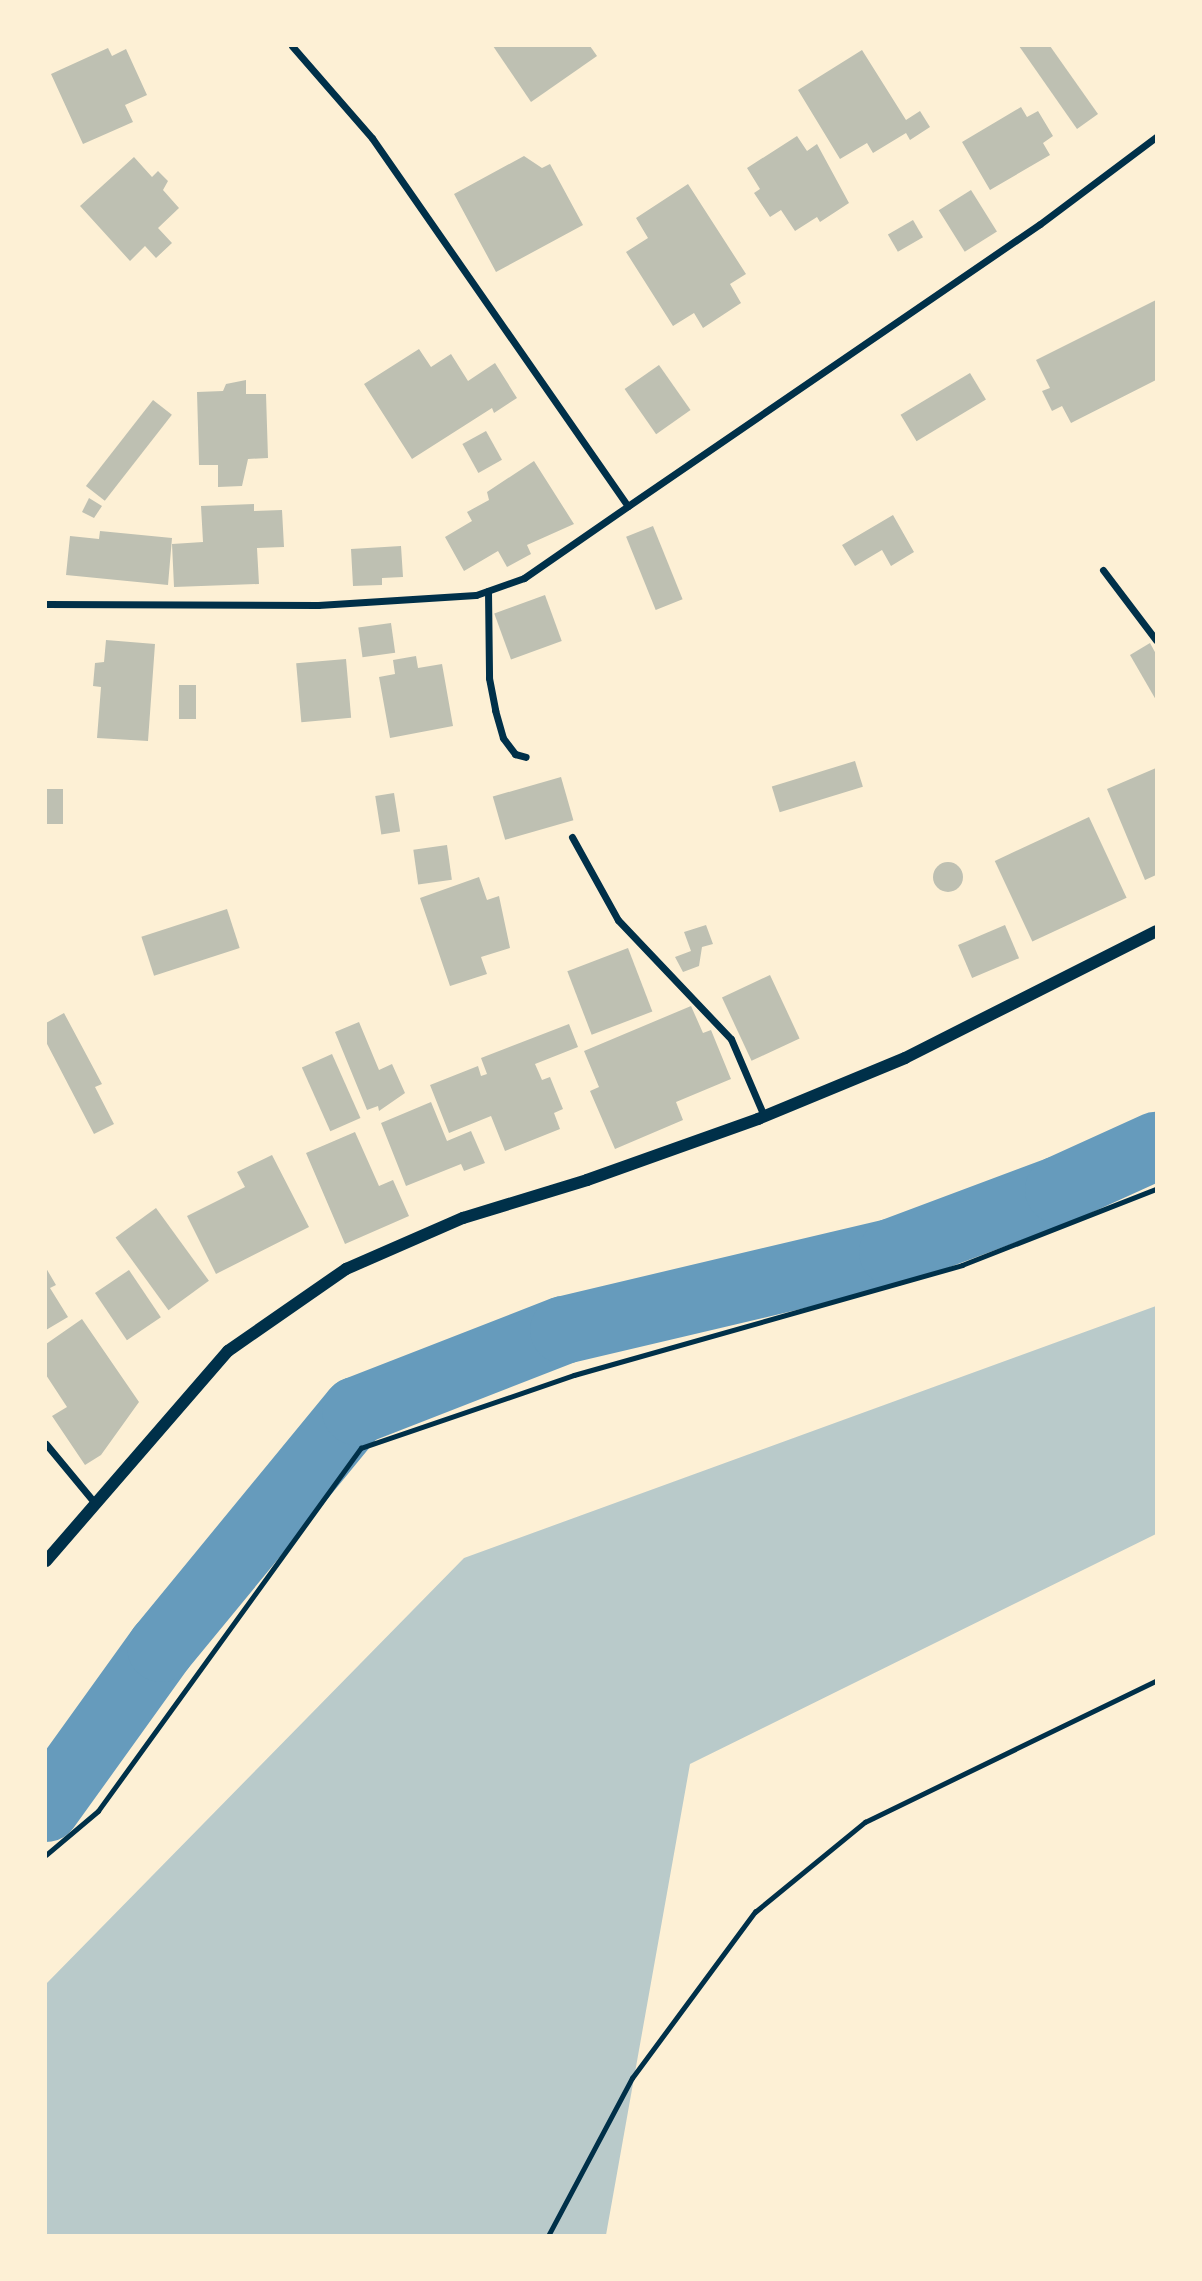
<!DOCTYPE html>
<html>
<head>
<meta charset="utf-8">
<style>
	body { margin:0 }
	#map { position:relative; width:1202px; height:2281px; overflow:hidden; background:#fdf0d5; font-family:"Work Sans",sans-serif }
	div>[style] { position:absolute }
	.green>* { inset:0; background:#b9caca }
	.river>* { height:68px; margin:-34px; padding:0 34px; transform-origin:34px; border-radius:34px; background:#669bbc }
	.building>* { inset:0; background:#bec0b2; transform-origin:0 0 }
	.round { border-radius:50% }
	.path>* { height:4.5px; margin:-2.25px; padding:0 2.25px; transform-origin:2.25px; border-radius:2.25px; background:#003049 }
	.minor>* { height:7px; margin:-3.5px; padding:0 3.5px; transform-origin:3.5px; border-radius:3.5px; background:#003049 }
	.tertiary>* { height:12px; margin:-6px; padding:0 6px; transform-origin:6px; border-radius:6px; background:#003049 }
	span { translate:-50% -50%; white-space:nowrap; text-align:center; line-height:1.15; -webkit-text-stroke:5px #fdf0d5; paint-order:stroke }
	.frame { position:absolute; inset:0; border:47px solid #fdf0d5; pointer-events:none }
</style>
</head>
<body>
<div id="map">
	<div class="green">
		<i style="clip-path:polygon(1156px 1306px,1156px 1534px,690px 1764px,606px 2235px,46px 2236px,46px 1984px,464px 1558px)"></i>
	</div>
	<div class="river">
		<i style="left:46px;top:1808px;width:197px;rotate:-54.3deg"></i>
		<i style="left:161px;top:1648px;width:307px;rotate:-50.6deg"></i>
		<i style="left:356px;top:1411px;width:223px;rotate:-21.3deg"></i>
		<i style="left:564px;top:1330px;width:338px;rotate:-13.3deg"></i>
		<i style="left:893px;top:1252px;width:177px;rotate:-20.5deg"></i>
		<i style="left:1059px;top:1190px;width:107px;rotate:-24.4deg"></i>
	</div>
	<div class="building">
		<i style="clip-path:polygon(493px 46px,590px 46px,597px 56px,531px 102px)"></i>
		<i style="clip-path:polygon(1019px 46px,1050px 46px,1098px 114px,1077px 129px)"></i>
		<i style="clip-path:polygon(108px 48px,112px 56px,126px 49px,147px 95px,125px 105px,133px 122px,83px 144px,51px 74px)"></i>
		<i style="clip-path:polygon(862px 50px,906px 120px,920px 111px,930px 127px,910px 140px,906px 133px,873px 153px,867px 143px,840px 159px,798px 90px)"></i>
		<i style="clip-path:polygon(1021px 107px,1027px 117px,1038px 111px,1053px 136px,1043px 143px,1050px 155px,990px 190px,962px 142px)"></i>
		<i style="clip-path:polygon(797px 136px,807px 151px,817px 144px,849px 203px,820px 222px,817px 217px,795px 231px,781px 210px,770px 217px,754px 193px,760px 189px,747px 168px)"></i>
		<i style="clip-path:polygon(524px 156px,542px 168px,550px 164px,583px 225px,496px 272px,454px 194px)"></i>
		<i style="clip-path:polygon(134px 157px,152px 177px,158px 171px,168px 181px,163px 190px,179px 208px,158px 228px,172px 243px,156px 258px,145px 246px,130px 261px,80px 206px)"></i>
		<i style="clip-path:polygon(688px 184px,746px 274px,730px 284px,741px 303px,703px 328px,694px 313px,673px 326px,626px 252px,648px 238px,636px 218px)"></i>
		<i style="left:971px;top:190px;width:49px;height:38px;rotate:58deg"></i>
		<i style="left:913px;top:220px;width:20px;height:29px;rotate:60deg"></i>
		<i style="clip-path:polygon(1156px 300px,1156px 380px,1071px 423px,1062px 406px,1052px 411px,1042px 391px,1050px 388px,1036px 360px)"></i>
		<i style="clip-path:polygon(419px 349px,431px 367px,451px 354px,468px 381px,495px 363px,517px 398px,494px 413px,492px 408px,412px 459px,364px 384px)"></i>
		<i style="left:659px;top:365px;width:55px;height:42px;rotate:55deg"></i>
		<i style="left:970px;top:373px;width:31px;height:81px;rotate:59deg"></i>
		<i style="clip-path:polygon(246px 380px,246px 394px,266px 394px,268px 458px,248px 459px,242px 486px,218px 487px,218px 465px,199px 465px,197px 392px,223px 391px,226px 384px)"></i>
		<i style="left:153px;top:400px;width:24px;height:109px;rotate:38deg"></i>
		<i style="left:486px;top:431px;width:33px;height:27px;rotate:61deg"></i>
		<i style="clip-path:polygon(534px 461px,574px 524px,527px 545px,531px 554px,507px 567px,498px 551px,464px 571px,445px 537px,472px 521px,467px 512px,489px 500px,487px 492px)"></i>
		<i style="clip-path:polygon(89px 498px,102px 506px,94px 518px,82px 512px)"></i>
		<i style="clip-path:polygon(254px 504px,254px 511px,282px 510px,284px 547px,257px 548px,259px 584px,174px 587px,172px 544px,203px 542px,201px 506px)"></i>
		<i style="clip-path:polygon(893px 515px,914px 552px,891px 566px,882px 550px,855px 566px,842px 545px)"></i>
		<i style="left:653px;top:526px;width:79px;height:29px;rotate:68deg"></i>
		<i style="clip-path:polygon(100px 531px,172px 538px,168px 585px,66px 575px,70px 536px,99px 539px)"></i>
		<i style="clip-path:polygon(401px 546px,403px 577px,382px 578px,382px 585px,353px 586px,351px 549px)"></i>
		<i style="left:545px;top:595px;width:49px;height:54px;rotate:70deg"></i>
		<i style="left:391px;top:623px;width:30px;height:33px;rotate:82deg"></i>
		<i style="clip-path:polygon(106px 640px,155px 644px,148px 741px,97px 738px,101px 687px,93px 686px,95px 663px,104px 662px)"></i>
		<i style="clip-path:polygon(1150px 643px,1156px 654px,1156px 700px,1130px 655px)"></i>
		<i style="clip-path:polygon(416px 656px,418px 668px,442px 664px,453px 726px,390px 738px,379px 677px,395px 674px,393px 660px)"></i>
		<i style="left:346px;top:659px;width:59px;height:50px;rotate:85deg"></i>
		<i style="left:179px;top:685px;width:17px;height:34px"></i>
		<i style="left:855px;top:761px;width:27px;height:87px;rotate:73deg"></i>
		<i style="clip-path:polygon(1156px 768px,1156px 875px,1145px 880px,1107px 789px)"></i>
		<i style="left:561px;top:777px;width:45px;height:71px;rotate:74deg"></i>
		<i style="left:46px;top:789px;width:17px;height:35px"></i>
		<i style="left:394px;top:793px;width:39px;height:19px;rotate:81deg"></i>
		<i style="left:1089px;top:817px;width:89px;height:104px;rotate:65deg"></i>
		<i style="left:447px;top:845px;width:35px;height:34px;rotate:82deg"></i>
		<i class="round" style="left:933px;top:862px;width:30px;height:30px"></i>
		<i style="clip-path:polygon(479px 877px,487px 900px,499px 896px,510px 948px,481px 957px,487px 974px,450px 986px,420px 898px)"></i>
		<i style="left:227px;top:909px;width:41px;height:90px;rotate:72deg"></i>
		<i style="clip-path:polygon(706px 925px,713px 944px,702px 947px,699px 966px,683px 972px,675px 957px,691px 951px,684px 932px)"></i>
		<i style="left:1005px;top:925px;width:36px;height:51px;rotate:67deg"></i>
		<i style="left:628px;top:948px;width:68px;height:65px;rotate:69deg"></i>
		<i style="left:770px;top:975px;width:70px;height:53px;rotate:65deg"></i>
		<i style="clip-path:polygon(691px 1006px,703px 1033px,711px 1030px,731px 1079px,676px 1102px,683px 1120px,615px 1149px,590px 1091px,599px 1087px,584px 1051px)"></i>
		<i style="clip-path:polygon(64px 1013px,102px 1084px,95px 1087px,114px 1124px,94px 1134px,46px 1042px,46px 1023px)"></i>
		<i style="clip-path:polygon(359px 1022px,379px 1070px,392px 1064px,405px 1093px,379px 1111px,378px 1106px,367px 1110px,335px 1032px)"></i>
		<i style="clip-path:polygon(569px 1024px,578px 1047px,535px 1064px,542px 1080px,550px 1077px,563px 1109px,554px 1113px,560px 1129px,505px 1151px,491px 1116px,449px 1133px,430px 1085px,478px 1066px,481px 1076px,487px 1074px,481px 1058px)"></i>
		<i style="left:332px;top:1054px;width:70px;height:33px;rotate:66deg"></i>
		<i style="clip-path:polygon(431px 1102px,447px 1141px,471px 1131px,485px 1163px,464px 1171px,461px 1164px,406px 1186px,381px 1123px)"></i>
		<i style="clip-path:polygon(355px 1132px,379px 1186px,393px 1180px,409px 1216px,345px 1244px,306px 1153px)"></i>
		<i style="clip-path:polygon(272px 1155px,309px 1227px,216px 1274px,187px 1216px,245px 1187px,237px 1172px)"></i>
		<i style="left:156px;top:1208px;width:90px;height:50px;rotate:54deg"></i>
		<i style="clip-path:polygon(46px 1268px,56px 1285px,50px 1288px,68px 1317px,46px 1330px)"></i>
		<i style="left:129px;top:1270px;width:57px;height:41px;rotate:56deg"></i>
		<i style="clip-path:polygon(82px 1319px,139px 1402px,101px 1455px,85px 1465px,52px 1416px,67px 1407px,46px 1375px,46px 1344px)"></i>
	</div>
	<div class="path">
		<i style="left:46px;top:1855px;width:68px;rotate:-40.2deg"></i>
		<i style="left:98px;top:1811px;width:448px;rotate:-54.1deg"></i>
		<i style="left:361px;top:1448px;width:225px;rotate:-18.9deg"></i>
		<i style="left:574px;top:1375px;width:403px;rotate:-15.8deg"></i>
		<i style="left:962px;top:1265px;width:208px;rotate:-21.4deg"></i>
		<i style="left:548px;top:2236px;width:179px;rotate:-62deg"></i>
		<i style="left:632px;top:2078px;width:207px;rotate:-53.5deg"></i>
		<i style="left:755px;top:1912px;width:142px;rotate:-39.3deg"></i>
		<i style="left:865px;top:1822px;width:323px;rotate:-25.9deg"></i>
	</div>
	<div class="minor">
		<i style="left:292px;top:46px;width:122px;rotate:49deg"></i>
		<i style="left:372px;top:138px;width:448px;rotate:55.2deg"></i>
		<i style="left:628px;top:506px;width:499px;rotate:-34.4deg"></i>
		<i style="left:1040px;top:224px;width:145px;rotate:-36.9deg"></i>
		<i style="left:1103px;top:570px;width:88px;rotate:52.9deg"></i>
		<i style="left:488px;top:591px;width:87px;rotate:89.3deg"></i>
		<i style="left:489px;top:678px;width:33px;rotate:79deg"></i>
		<i style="left:495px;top:710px;width:29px;rotate:74deg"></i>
		<i style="left:503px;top:738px;width:20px;rotate:53deg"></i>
		<i style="left:515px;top:754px;width:11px;rotate:15deg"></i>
		<i style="left:46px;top:604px;width:272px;rotate:0.2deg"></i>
		<i style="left:318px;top:605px;width:158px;rotate:-3.6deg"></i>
		<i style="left:476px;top:595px;width:51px;rotate:-19.5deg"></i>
		<i style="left:524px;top:578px;width:126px;rotate:-34.7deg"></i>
		<i style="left:572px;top:837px;width:95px;rotate:61deg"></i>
		<i style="left:618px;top:920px;width:164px;rotate:46.5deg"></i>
		<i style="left:731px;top:1039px;width:84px;rotate:66.8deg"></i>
		<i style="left:46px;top:1444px;width:75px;rotate:50.4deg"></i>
	</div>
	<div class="tertiary">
		<i style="left:46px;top:1561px;width:278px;rotate:-49.1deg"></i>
		<i style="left:228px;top:1351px;width:144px;rotate:-34.8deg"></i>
		<i style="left:346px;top:1269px;width:128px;rotate:-23.6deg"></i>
		<i style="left:463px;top:1218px;width:130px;rotate:-17deg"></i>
		<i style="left:587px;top:1180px;width:182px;rotate:-19.6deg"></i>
		<i style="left:758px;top:1119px;width:159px;rotate:-22.5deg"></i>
		<i style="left:905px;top:1058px;width:281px;rotate:-26.8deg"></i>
	</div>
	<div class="frame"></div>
</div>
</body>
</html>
